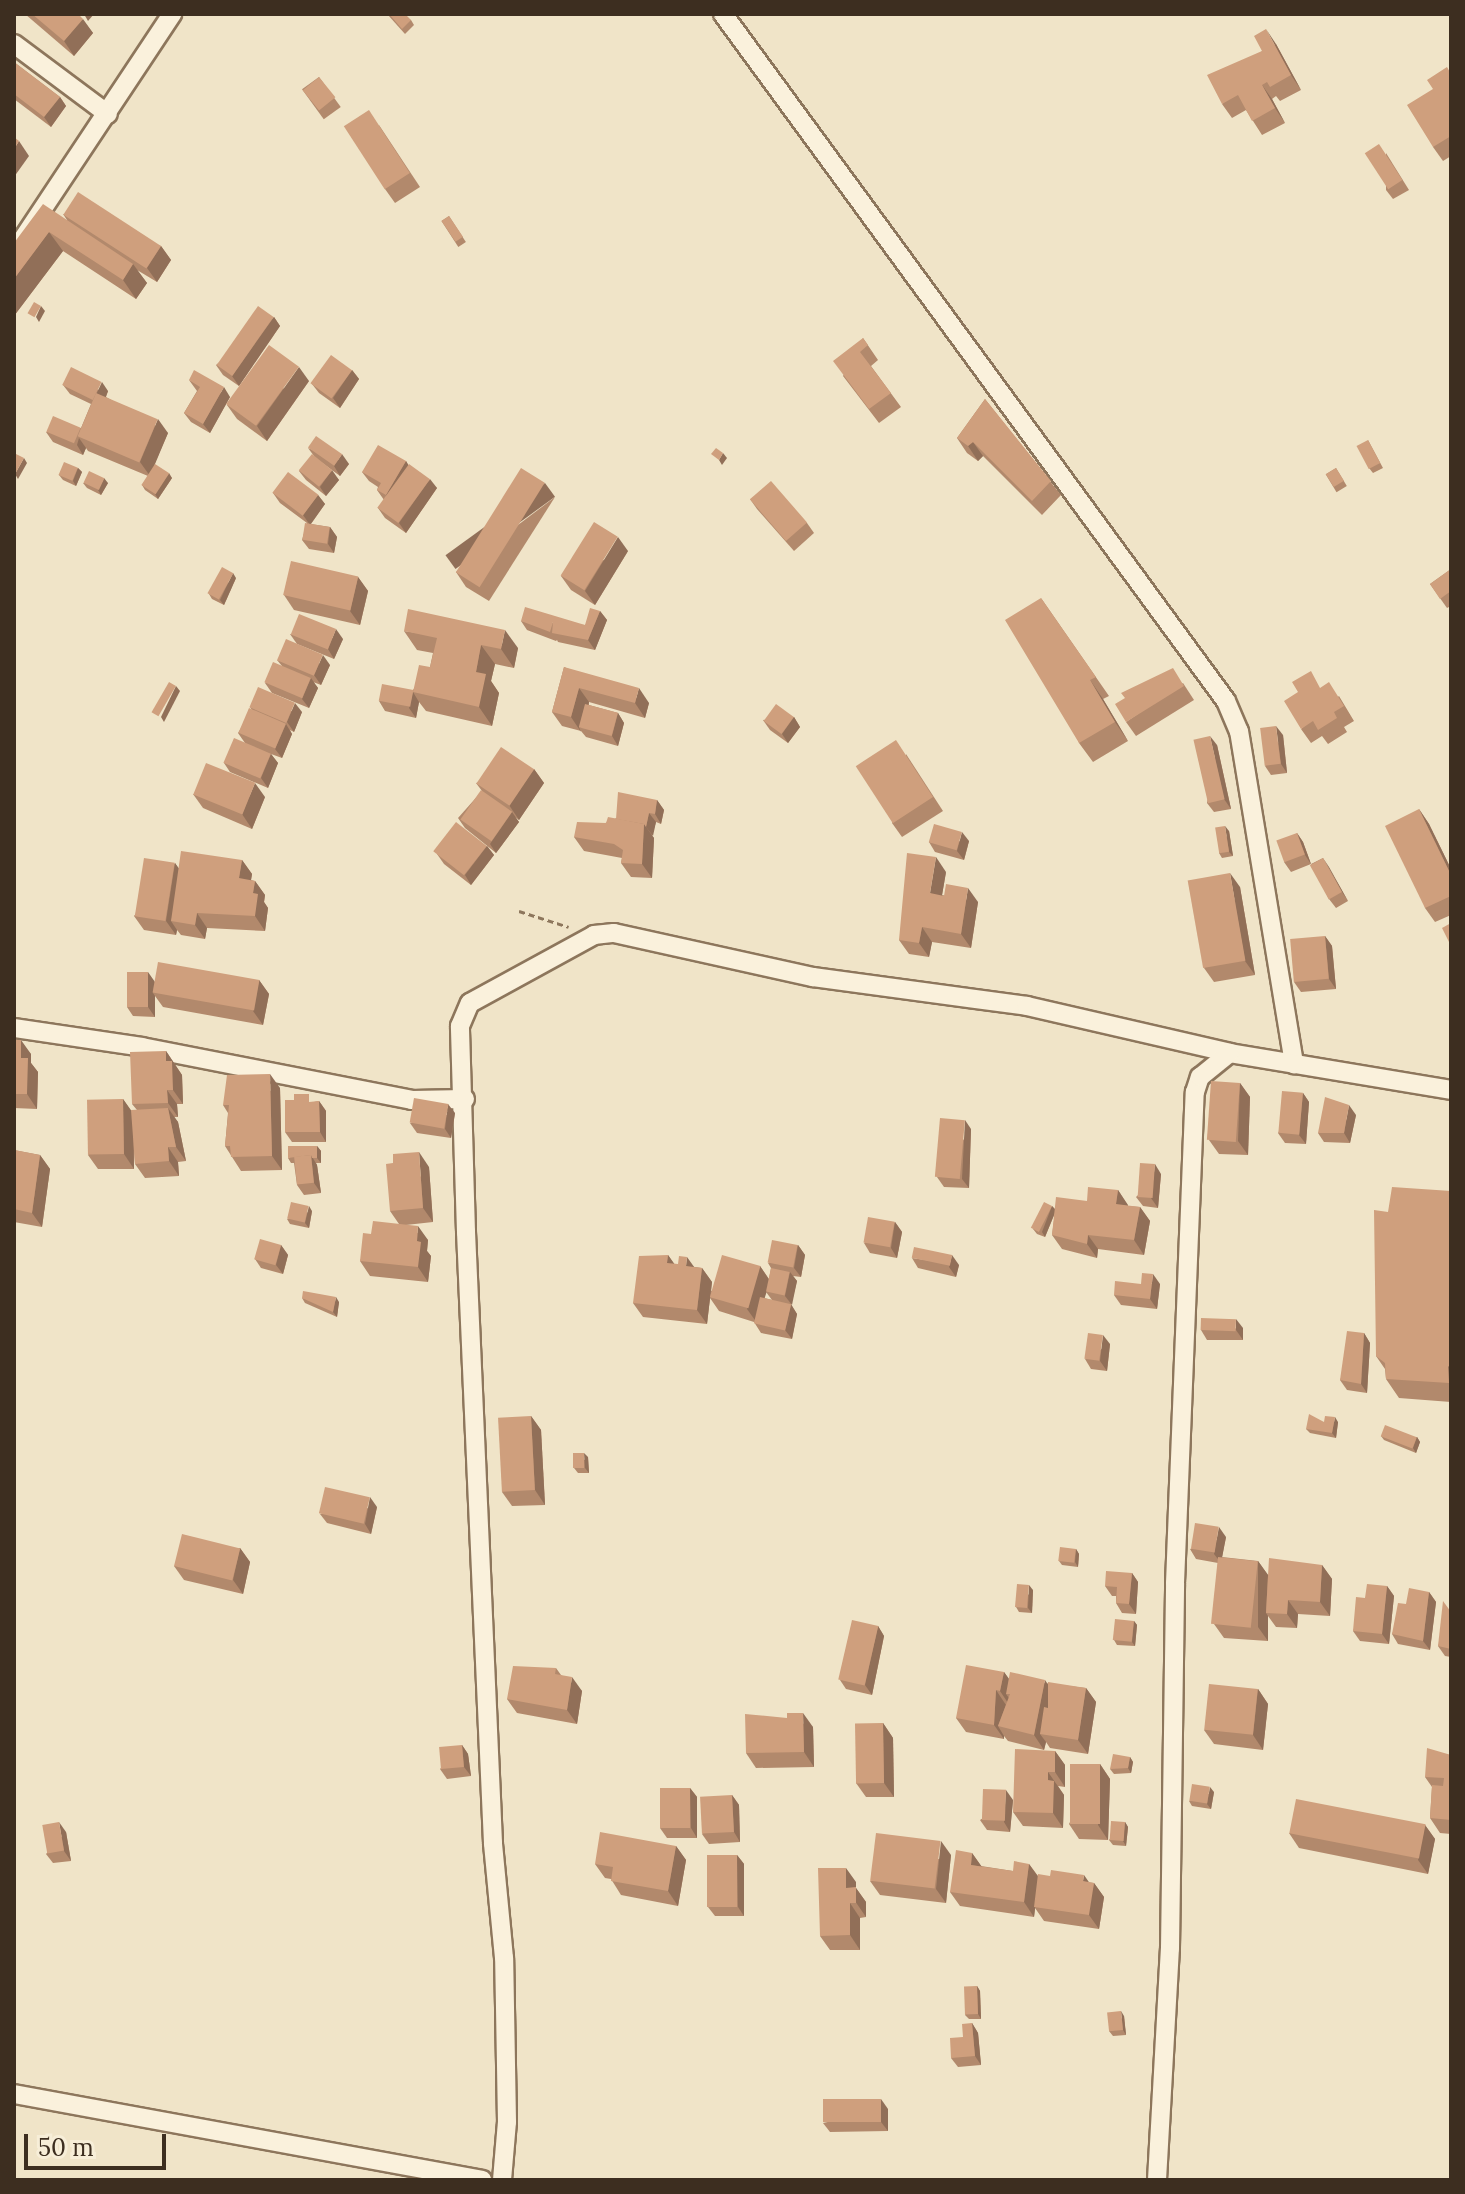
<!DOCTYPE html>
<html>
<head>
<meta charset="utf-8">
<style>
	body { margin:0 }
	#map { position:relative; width:1465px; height:2194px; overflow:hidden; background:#f0e4c8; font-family:Lora,serif }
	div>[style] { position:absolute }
	.path>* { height:3px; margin-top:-1.5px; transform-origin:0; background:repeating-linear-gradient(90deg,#8d765c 0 6px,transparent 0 10px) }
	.roads { filter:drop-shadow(2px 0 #8d765c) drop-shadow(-2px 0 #8d765c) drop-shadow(0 2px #8d765c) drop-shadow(0 -2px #8d765c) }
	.street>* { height:18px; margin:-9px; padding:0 9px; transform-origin:9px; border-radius:9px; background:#faf1dc }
	.wall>* { inset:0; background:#b2896c; transform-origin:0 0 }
	.shaded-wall>* { inset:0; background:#916f58; transform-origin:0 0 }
	.building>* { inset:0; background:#cf9f7d; transform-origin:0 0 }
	span { translate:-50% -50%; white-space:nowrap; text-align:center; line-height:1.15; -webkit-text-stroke:6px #f7eed8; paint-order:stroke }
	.frame { position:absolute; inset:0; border:16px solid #3d2e20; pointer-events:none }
	.scale { position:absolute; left:24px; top:2134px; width:142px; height:36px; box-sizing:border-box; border:4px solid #3d2e20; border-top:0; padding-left:10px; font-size:24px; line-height:28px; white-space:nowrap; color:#3d2e20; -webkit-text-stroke:6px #f7eed8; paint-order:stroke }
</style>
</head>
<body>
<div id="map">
	<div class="path">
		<i style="left:519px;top:911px;width:52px;rotate:17.7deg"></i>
	</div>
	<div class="roads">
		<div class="street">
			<i style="left:723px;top:14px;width:851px;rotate:53.79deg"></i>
			<i style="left:1226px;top:701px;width:33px;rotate:67deg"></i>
			<i style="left:1239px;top:731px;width:338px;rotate:80.6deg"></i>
			<i style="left:14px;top:44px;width:117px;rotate:36.7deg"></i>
			<i style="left:14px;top:252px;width:286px;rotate:-56.4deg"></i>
			<i style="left:14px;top:1028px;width:129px;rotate:8.4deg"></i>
			<i style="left:142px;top:1047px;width:275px;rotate:11.1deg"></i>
			<i style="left:412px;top:1100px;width:53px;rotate:-1.1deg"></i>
			<i style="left:14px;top:2094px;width:476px;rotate:10.4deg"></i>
			<i style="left:502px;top:2180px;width:58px;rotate:-85.1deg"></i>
			<i style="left:507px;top:2122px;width:164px;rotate:-91deg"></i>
			<i style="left:504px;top:1958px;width:116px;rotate:-95.5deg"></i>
			<i style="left:493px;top:1843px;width:612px;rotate:-92.53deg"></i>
			<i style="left:466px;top:1232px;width:206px;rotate:-91.7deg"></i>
			<i style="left:460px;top:1026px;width:25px;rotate:-67deg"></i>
			<i style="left:470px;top:1003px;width:141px;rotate:-28.7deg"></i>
			<i style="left:594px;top:935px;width:20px;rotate:-6deg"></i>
			<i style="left:614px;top:933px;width:204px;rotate:12.5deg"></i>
			<i style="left:813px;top:977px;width:216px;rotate:7.7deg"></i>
			<i style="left:1027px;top:1006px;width:208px;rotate:13deg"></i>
			<i style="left:1230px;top:1053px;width:224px;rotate:9.5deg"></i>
			<i style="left:1157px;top:2180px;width:232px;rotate:-86.8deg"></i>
			<i style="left:1170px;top:1948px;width:365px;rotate:-89.2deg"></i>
			<i style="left:1175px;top:1583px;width:491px;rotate:-87.7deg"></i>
			<i style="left:1195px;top:1092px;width:16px;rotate:-72deg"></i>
			<i style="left:1200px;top:1077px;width:38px;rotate:-39deg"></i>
		</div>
	</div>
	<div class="wall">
		<i style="clip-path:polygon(25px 14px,78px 14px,93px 33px,74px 56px)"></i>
		<i style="clip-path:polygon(388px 15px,411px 20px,414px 25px,405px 34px)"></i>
		<i style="clip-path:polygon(1276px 44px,1301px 90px,1280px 101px,1276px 96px,1272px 99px,1285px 123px,1262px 135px,1246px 110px,1232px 118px,1222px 104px,1262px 51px)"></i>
		<i style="clip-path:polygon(14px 62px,60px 97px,66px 106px,51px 127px,14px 99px)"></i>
		<i style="clip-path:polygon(1451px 74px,1451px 156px,1443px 161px,1433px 147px,1433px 89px)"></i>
		<i style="left:319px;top:77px;width:37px;height:21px;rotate:54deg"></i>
		<i style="clip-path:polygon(379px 125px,420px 187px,395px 203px,385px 189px)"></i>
		<i style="clip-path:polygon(1386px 153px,1409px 190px,1393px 199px,1386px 190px)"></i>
		<i style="clip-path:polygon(63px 214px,161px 246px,171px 260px,157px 282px,137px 270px,147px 283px,136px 299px,63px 251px,14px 316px,14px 243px,67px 220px)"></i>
		<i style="left:449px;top:216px;width:31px;height:9px;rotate:57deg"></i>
		<i style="clip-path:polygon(274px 317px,280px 326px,239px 386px,223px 375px,216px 365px)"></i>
		<i style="clip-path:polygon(863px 338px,878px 360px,871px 366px,901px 407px,879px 423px,843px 376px)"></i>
		<i style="clip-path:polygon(352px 370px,359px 379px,340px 408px,319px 393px,312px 384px)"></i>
		<i style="clip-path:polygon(189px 380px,230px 397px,210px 433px,191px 422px,184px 413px,197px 391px)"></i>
		<i style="clip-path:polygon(309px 381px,267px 441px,237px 419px,227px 405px)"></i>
		<i style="clip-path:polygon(63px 385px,108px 391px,106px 397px,168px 433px,154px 465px,172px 478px,158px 499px,145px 490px,142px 485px,148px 476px,88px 451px,86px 448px,83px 455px,53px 442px,46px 432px,81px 428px,91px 404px,70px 394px)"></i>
		<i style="clip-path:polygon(985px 399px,1061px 495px,1042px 515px,983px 456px,978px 461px,967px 453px,957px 438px)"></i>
		<i style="clip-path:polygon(1368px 440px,1383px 468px,1373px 473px,1369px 468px)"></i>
		<i style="clip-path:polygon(308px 448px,349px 464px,340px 476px,321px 462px,339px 480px,326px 496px,306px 480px,299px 471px,314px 456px)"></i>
		<i style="clip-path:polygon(406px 461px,408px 465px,437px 488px,406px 533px,385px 518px,378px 508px,384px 500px,377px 490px,378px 487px,369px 481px,362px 472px)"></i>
		<i style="clip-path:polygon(78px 468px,82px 472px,76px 486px,63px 480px,59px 475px)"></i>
		<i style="left:1336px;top:468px;width:21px;height:12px;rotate:59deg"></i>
		<i style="clip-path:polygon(83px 483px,108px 483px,101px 495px,87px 488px)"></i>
		<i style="clip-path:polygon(273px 493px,318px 495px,325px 504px,311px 524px,330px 527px,337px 537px,334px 553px,309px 549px,302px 540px,307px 523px,280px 503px)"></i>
		<i style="clip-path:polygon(555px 497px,489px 601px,466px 587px,456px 572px)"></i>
		<i style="clip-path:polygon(750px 499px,807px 523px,814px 533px,794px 551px,757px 509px)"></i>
		<i style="clip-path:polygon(628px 551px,595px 605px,571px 590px,561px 576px)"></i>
		<i style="clip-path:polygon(1451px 569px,1451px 606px,1447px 608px,1430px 584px)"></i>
		<i style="clip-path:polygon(358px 577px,368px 591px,360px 625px,294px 610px,284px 595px)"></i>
		<i style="clip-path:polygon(236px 578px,224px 605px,212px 599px,209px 594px)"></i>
		<i style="clip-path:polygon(1041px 598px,1109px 696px,1103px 699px,1128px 741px,1093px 762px,1079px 743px)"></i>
		<i style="clip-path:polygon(600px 611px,607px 620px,595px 650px,558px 642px,557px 640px,556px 641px,527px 630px,521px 621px,585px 625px)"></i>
		<i style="clip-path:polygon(404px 631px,518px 648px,514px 668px,495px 664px,491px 681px,499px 693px,492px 726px,426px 711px,419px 702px,416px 718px,385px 711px,379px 701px,413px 690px,430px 667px,433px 653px,417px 650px)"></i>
		<i style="clip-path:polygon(290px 634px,343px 639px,334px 659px,297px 644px)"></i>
		<i style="clip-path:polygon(277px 660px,330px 665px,321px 685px,313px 682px,318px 688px,309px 708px,272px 693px,265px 683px,282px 666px)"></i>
		<i style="clip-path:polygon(564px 667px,649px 703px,645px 718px,589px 702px,589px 705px,618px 713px,624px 723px,618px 746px,586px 737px,581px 731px,562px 726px,552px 712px)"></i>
		<i style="clip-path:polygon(1183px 683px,1194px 700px,1136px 736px,1126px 722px)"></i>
		<i style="clip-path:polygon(1339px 696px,1354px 721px,1344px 727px,1347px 732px,1328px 744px,1322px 736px,1311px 743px,1301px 729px)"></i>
		<i style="clip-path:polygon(250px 707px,302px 712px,294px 732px,290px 730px,292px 734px,282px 758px,271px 754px,278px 763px,268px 788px,230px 772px,224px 763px,245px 743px,238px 733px,252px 710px)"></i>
		<i style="clip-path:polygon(794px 717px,800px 727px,788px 743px,770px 730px,763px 720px)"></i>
		<i style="clip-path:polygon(1283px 735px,1287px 773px,1271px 775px,1265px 766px)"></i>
		<i style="clip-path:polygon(1217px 745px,1231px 809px,1214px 812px,1207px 803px)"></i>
		<i style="clip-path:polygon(906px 754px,943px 811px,902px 837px,892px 823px)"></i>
		<i style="clip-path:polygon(534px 769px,544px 783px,519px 820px,515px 817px,519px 822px,496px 853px,465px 828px,458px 818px,482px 791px,476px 783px)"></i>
		<i style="clip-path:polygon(193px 794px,265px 797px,252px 829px,203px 808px)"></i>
		<i style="clip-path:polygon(657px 800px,664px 810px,661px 824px,656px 822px,652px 836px,654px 838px,652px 878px,631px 877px,621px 863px,622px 858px,584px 851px,574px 837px)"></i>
		<i style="clip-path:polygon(1419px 809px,1429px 824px,1451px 869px,1451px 915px,1435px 922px,1425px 908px)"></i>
		<i style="clip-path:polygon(1229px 831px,1233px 856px,1222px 858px,1219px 853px)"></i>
		<i style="clip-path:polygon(1297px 833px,1303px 842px,1311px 864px,1323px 858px,1348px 901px,1336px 908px,1329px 899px,1311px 864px,1291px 872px,1284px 862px)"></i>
		<i style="clip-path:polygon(969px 841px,964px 860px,935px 852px,929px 842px)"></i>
		<i style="clip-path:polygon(487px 846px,494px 855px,471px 885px,444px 864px,437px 854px)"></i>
		<i style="clip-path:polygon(242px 860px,252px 874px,251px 880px,255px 881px,265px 895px,264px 902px,268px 908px,265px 931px,207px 928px,205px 939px,181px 935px,177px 930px,176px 935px,144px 930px,134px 916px,175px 863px,178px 868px)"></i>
		<i style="clip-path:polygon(946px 872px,942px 895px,978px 902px,971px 948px,932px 942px,929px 957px,909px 954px,899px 940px)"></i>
		<i style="clip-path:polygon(1240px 887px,1255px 975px,1214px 982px,1204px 968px)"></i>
		<i style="clip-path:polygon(1325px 936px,1332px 946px,1336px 989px,1301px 992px,1294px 982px)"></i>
		<i style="clip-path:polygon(259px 980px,269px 994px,263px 1025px,163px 1007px,155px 996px,155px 1017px,133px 1016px,127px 1007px,155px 982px)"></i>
		<i style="clip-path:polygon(14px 1040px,31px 1054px,31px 1063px,38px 1072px,37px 1109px,14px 1108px)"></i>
		<i style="clip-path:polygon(166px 1051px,182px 1075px,183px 1104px,177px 1104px,178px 1117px,174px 1117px,178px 1122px,186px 1161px,178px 1162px,179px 1176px,145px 1178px,135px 1164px,134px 1147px,134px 1169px,98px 1169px,88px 1155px,123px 1099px,131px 1111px,137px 1110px,132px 1104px)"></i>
		<i style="clip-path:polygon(1240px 1083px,1250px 1097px,1248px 1155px,1219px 1154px,1209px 1140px)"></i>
		<i style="clip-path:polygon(280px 1088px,282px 1170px,241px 1171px,225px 1146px,228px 1113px,223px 1105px)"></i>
		<i style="clip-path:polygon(1303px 1093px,1309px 1102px,1306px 1144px,1285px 1143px,1278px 1133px)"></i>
		<i style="clip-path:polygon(319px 1101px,326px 1111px,326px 1142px,292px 1142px,285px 1132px,314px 1102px)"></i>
		<i style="clip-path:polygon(455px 1113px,451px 1138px,417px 1133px,410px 1123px)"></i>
		<i style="clip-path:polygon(1356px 1115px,1350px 1143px,1324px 1142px,1318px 1133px)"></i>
		<i style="clip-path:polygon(971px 1129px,969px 1188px,944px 1187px,937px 1177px)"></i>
		<i style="clip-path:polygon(317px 1146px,321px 1151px,321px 1163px,316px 1163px,317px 1165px,321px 1193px,304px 1195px,297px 1185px,294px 1163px,291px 1163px,288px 1158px)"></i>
		<i style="clip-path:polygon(14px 1150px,40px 1155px,50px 1169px,42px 1227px,14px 1222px)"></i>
		<i style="clip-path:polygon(429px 1167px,433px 1222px,406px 1225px,428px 1240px,427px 1251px,431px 1256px,428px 1282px,370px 1276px,360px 1261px,371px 1234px,399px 1224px,390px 1211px)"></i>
		<i style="clip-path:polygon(1161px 1174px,1158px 1208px,1143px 1206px,1136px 1197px)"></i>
		<i style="clip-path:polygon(1118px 1190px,1128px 1206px,1140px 1207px,1150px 1221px,1144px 1255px,1098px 1249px,1097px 1258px,1062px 1249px,1052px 1235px,1055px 1213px,1045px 1237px,1037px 1234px,1033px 1229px,1052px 1206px,1055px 1210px,1087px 1201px)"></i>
		<i style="clip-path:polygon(1451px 1191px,1451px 1402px,1399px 1398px,1386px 1379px,1385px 1369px,1376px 1356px,1388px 1212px)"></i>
		<i style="clip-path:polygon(312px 1211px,309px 1228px,290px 1224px,287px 1219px)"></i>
		<i style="clip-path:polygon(895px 1222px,902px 1232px,897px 1258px,870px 1253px,864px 1243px)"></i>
		<i style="clip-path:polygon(281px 1245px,288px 1255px,283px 1274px,261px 1268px,255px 1259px)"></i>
		<i style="clip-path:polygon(evenodd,798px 1245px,805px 1255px,801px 1277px,793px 1276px,797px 1281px,791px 1305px,797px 1314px,792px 1339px,761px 1333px,754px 1322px,719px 1311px,710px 1298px,707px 1324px,643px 1317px,633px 1303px,668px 1255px,674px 1264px,702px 1268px,712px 1282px,711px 1291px,760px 1266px,769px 1279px,771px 1268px,768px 1263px,798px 1245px,766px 1292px,772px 1300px,764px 1298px,766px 1292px)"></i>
		<i style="clip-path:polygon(912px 1258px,959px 1265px,956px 1277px,918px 1268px)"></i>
		<i style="clip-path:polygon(1141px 1284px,1160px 1284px,1157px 1309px,1121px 1305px,1114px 1295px)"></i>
		<i style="clip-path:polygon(302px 1298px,339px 1302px,337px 1317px,305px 1303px)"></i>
		<i style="clip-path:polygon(1243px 1328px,1243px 1340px,1207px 1340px,1201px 1330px)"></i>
		<i style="clip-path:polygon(1364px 1333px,1370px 1343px,1367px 1393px,1347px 1390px,1340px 1380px)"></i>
		<i style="clip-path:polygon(1110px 1344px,1107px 1371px,1091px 1369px,1085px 1359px)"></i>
		<i style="clip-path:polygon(531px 1416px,541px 1430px,545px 1505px,512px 1506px,502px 1492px)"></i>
		<i style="clip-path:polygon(1324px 1422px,1338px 1422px,1336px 1438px,1310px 1433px,1306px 1429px)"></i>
		<i style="clip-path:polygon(1381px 1436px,1417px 1437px,1420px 1442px,1416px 1453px,1384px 1440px)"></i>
		<i style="clip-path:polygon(588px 1457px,589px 1473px,578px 1473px,574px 1468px)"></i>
		<i style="clip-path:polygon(377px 1507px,371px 1534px,327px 1523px,320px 1514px)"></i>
		<i style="clip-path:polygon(1226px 1537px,1222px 1557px,1258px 1561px,1268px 1575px,1322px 1565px,1332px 1579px,1330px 1616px,1298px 1614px,1297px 1628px,1276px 1627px,1268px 1616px,1268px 1641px,1224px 1638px,1214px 1624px,1218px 1563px,1196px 1559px,1190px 1549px)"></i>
		<i style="clip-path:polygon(240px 1548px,250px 1562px,243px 1594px,184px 1580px,174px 1566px)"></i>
		<i style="clip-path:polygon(1076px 1549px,1079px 1554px,1078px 1567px,1062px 1565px,1059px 1561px)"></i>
		<i style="clip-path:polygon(1132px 1573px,1138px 1582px,1136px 1614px,1122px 1613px,1116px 1603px,1116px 1596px,1112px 1596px,1105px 1586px)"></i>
		<i style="clip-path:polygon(1387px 1586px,1394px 1596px,1389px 1644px,1360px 1641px,1353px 1631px,1365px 1598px)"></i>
		<i style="clip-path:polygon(1033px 1590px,1032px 1613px,1019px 1612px,1016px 1607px)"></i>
		<i style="clip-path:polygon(1429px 1592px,1436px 1602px,1430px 1650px,1398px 1644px,1392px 1634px,1406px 1604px)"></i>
		<i style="clip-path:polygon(1451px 1612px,1451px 1657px,1445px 1656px,1438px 1646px)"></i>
		<i style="clip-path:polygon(1134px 1621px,1137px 1625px,1135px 1646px,1117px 1645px,1114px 1640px)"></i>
		<i style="clip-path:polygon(878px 1626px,884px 1636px,872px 1695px,846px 1689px,840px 1680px)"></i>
		<i style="clip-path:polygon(556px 1668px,561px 1675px,582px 1691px,577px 1724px,517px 1713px,507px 1699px)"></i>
		<i style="clip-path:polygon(1004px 1672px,1009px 1679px,1086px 1688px,1096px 1702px,1088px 1754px,1050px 1748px,1046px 1742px,1044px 1750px,1008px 1741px,1004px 1736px,1004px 1739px,966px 1732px,956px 1718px)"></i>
		<i style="clip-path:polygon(1258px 1689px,1268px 1704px,1263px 1750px,1214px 1744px,1204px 1730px)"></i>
		<i style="clip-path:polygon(787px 1718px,813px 1727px,814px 1767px,756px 1768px,746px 1753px)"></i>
		<i style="clip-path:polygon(883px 1723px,893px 1738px,894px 1797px,866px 1797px,856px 1783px)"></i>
		<i style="clip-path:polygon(462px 1745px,468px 1754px,471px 1776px,447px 1779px,440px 1769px)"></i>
		<i style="clip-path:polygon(1055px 1751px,1065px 1765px,1065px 1787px,1058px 1786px,1064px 1795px,1063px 1828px,1023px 1826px,1013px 1812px)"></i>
		<i style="clip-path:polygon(1451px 1755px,1451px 1834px,1440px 1833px,1430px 1818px,1432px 1787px,1425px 1777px)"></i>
		<i style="clip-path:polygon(1130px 1757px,1133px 1762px,1131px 1773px,1114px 1774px,1110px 1769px)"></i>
		<i style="clip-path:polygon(1100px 1764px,1110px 1779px,1108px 1840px,1079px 1839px,1069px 1824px)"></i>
		<i style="clip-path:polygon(690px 1788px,697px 1797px,697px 1838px,667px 1838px,660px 1828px)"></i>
		<i style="clip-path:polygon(1214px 1792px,1211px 1809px,1192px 1806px,1189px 1801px)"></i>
		<i style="clip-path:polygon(732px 1795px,739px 1805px,740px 1842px,709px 1844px,702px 1834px)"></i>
		<i style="clip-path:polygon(1013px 1800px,1010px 1832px,987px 1830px,980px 1820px)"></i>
		<i style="clip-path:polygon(1125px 1822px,1128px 1827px,1126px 1846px,1113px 1845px,1109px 1840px)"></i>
		<i style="clip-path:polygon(1425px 1825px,1435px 1839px,1428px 1874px,1299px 1848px,1289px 1833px)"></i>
		<i style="clip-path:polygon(66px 1832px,71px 1861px,53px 1863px,46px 1854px)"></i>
		<i style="clip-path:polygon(676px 1846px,686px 1860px,678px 1906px,621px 1895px,611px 1879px,605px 1878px,595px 1864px)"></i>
		<i style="clip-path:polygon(972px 1853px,981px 1866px,1013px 1871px,1029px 1864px,1038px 1876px,1094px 1883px,1104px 1897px,1099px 1929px,1044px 1921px,1035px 1908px,1034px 1917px,960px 1906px,950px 1892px)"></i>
		<i style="clip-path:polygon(737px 1855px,744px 1864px,744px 1916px,715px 1916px,708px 1907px)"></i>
		<i style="clip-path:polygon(951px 1855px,946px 1903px,880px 1895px,870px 1881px)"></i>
		<i style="clip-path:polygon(856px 1882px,856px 1888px,866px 1902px,866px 1917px,860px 1918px,860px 1950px,830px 1950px,820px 1936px)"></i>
		<i style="clip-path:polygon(977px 1986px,980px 1991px,981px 2019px,969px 2019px,965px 2015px)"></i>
		<i style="clip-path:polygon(1124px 2016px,1126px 2035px,1113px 2036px,1109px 2031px)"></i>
		<i style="clip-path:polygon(972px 2023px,978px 2033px,981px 2065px,958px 2067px,951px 2058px)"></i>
		<i style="clip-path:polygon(888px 2109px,888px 2131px,830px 2132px,823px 2123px)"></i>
	</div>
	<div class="shaded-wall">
		<i style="clip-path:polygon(84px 14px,94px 14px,88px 21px)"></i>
		<i style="clip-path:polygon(83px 19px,93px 33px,74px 56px,64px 41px)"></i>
		<i style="clip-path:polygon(1266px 29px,1276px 44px,1301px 90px,1291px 75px)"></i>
		<i style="clip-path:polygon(1262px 85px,1272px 99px,1285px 123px,1275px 108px)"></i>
		<i style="clip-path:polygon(60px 97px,66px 106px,51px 127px,44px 117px)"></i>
		<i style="clip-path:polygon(19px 141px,29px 156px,14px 177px,14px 149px)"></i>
		<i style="clip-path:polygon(49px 232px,63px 251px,14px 316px,14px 279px)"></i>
		<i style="clip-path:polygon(161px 246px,171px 260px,157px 282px,147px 268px)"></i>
		<i style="clip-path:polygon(133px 264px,147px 283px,136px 299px,123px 280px)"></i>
		<i style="clip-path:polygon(41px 306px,45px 311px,39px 322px,36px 317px)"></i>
		<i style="clip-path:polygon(274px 317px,280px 326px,239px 386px,232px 376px)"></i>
		<i style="clip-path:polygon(299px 367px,309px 381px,267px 441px,257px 426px)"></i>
		<i style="clip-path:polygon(352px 370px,359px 379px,340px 408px,333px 398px)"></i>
		<i style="clip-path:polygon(102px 382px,108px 391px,101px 409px,94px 399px)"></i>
		<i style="clip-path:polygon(224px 387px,230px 397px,210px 433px,203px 424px)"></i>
		<i style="clip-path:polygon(158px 419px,168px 433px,150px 476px,140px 462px)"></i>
		<i style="clip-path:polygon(79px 438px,86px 448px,83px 455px,77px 445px)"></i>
		<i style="clip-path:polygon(973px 442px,983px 456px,978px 461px,968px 446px)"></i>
		<i style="clip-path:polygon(723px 453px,727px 458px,722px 465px,719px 460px)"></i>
		<i style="clip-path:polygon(342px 454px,349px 464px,340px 476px,334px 466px)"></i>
		<i style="clip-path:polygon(24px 458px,27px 463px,18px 479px,15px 474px)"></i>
		<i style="clip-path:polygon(406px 461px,412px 471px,392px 504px,386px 495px)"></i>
		<i style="clip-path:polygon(78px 468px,82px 472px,76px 486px,73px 481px)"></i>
		<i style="clip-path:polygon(332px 470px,339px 480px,326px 496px,320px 487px)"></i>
		<i style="clip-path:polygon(169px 473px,172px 478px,158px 499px,155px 494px)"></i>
		<i style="clip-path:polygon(104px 478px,108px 483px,101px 495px,98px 490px)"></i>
		<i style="clip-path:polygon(430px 479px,437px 488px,406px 533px,399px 523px)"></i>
		<i style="left:545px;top:483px;width:17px;height:123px;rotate:54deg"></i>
		<i style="clip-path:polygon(318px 495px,325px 504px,310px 525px,303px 515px)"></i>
		<i style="clip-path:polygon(330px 527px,337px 537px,334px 553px,328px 544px)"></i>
		<i style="clip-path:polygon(618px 537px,628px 551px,595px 605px,585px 591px)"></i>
		<i style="clip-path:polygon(233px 573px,236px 578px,224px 605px,220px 600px)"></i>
		<i style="clip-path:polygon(358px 577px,368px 591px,360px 625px,350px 611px)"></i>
		<i style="clip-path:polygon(600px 611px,607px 620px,595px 650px,588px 640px)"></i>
		<i style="clip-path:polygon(336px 629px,343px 639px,334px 659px,328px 649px)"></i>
		<i style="clip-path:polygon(505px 630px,518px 648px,514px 668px,501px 649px)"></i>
		<i style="clip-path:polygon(481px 645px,495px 664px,491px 681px,499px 693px,492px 726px,479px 707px,476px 672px)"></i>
		<i style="clip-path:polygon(323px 655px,330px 665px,321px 685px,314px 675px)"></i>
		<i style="clip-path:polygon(311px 678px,318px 688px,309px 708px,302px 699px)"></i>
		<i style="clip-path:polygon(1090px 680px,1103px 699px,1128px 741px,1115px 722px)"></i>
		<i style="clip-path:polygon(176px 686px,180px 691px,164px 722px,161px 717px)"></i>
		<i style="clip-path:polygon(579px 688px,589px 702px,582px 728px,579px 727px,581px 732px,571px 717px)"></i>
		<i style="clip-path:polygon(639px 688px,649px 703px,645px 718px,635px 703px)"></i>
		<i style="clip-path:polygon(413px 692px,419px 702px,416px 718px,409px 708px)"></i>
		<i style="clip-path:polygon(295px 703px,302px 712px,294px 732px,287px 722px)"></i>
		<i style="clip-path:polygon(618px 713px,624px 723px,618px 746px,612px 736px)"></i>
		<i style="clip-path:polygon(794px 717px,800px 727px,788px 743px,782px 734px)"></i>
		<i style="clip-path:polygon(286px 724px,292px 734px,282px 758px,275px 749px)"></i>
		<i style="clip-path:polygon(1276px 726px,1283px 735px,1287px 773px,1281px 764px)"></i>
		<i style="clip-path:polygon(1210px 736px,1217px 745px,1231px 809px,1224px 799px)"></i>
		<i style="clip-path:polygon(271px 754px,278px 763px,268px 788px,261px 778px)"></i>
		<i style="clip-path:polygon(534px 769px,544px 783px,519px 820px,509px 805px)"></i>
		<i style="clip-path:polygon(255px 783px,265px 797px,252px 829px,242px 814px)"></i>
		<i style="clip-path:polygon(657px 800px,664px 810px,661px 824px,655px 814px)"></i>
		<i style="clip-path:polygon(1419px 809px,1429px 824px,1451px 869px,1451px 875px)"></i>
		<i style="clip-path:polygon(512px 812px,519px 822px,496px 853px,490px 844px)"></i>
		<i style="clip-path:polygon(649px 813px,656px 822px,653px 836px,646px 827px)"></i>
		<i style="clip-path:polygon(644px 824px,654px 838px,652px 878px,642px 864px)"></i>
		<i style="clip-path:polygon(1225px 826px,1229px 831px,1233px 856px,1229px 852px)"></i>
		<i style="clip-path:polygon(962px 832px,969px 841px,964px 860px,957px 851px)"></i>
		<i style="clip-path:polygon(1297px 833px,1303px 842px,1311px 864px,1305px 855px)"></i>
		<i style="clip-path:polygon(487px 846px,494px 855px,471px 885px,465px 875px)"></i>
		<i style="clip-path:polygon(936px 857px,946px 872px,940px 907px,930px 893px)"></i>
		<i style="clip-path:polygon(1323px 858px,1329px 867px,1348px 901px,1342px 892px)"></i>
		<i style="clip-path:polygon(242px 860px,252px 874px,249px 892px,239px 878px)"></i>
		<i style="clip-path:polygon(175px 863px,185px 877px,171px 921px,177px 930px,176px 935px,166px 921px)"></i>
		<i style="clip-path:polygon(1230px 873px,1240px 887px,1255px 975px,1245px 961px)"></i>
		<i style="clip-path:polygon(255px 881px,265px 895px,264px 902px,268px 908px,265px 931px,255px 916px,253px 893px)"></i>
		<i style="clip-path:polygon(968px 888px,978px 902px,971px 948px,961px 934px)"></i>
		<i style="clip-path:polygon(197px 913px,207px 928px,205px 939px,195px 925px)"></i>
		<i style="clip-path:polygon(922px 927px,932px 942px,929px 957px,919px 943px)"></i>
		<i style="clip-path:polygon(1325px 936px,1332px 946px,1336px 989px,1329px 979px)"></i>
		<i style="clip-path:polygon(148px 972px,155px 982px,153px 993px,155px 996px,155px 1017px,148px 1007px)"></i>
		<i style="clip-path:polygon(259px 980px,269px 994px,263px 1025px,253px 1011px)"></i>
		<i style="clip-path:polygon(21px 1040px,31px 1054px,31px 1063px,38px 1072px,37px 1109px,27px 1094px,21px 1058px)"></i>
		<i style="clip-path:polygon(166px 1051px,182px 1075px,183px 1104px,173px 1090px,166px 1061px)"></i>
		<i style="clip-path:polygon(270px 1074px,280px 1088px,282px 1170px,272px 1156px)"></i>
		<i style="clip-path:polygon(1240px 1083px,1250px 1097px,1248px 1155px,1238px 1141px)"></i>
		<i style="clip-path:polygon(167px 1090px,177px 1104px,178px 1117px,168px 1103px)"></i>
		<i style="clip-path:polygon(1303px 1093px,1309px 1102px,1306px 1144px,1299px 1135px)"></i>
		<i style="clip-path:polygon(123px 1099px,133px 1113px,134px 1169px,124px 1154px)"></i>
		<i style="clip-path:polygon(319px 1101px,326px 1111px,326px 1142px,320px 1132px)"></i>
		<i style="clip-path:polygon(448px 1104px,455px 1113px,451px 1138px,445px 1129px)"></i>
		<i style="clip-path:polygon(1349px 1105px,1356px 1115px,1350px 1143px,1344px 1133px)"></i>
		<i style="clip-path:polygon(168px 1108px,178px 1122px,186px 1161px,176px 1147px)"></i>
		<i style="clip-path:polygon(965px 1120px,971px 1129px,969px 1188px,962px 1179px)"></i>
		<i style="clip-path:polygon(317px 1146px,321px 1151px,321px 1163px,317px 1158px)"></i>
		<i style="clip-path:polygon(168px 1147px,178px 1162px,179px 1176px,169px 1161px)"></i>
		<i style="clip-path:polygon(419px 1152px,429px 1167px,433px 1222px,423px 1208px)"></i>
		<i style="clip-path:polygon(40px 1155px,50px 1169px,42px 1227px,32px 1213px)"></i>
		<i style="clip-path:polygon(311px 1155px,317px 1165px,321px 1193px,314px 1183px)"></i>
		<i style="clip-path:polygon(1155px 1164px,1161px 1174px,1158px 1208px,1151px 1198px)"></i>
		<i style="clip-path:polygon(1118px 1190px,1128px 1205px,1126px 1218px,1116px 1204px)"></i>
		<i style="clip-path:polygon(309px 1206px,312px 1211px,309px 1228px,305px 1223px)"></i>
		<i style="clip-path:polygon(1052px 1206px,1056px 1210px,1045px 1237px,1042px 1232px)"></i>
		<i style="clip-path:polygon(1140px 1207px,1150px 1221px,1144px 1255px,1134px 1240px)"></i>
		<i style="clip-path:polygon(895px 1222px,902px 1232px,897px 1258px,891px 1248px)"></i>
		<i style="clip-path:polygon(418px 1226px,428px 1240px,427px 1251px,431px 1256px,428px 1282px,418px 1267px,417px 1241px)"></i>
		<i style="clip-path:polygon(1088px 1235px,1098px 1249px,1097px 1258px,1087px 1244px)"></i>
		<i style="clip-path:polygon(281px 1245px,288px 1255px,283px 1274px,276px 1265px)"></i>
		<i style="clip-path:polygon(798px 1245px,805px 1255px,801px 1277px,794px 1268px)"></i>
		<i style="clip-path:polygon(668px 1255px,678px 1269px,667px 1263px)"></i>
		<i style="clip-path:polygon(952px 1255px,959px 1265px,956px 1277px,949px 1267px)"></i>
		<i style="clip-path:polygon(687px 1257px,697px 1271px,686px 1266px)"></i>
		<i style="clip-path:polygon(760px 1266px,770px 1281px,757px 1323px,747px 1309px)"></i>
		<i style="clip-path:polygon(702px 1268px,712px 1282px,707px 1324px,697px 1310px)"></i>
		<i style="clip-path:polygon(790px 1272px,797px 1281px,792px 1305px,785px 1296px)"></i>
		<i style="clip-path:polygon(1153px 1274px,1160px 1284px,1157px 1309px,1150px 1299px)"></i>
		<i style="clip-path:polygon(336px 1297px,339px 1302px,337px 1317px,333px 1312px)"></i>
		<i style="clip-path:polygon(791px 1304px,797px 1314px,792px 1339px,785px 1330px)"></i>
		<i style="clip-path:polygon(1236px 1319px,1243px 1328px,1243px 1340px,1236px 1330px)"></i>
		<i style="clip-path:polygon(1364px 1333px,1370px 1343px,1367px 1393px,1361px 1384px)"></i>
		<i style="clip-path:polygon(1103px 1335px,1110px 1344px,1107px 1371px,1100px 1361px)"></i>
		<i style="clip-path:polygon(1448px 1366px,1451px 1370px,1451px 1387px,1449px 1383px)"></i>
		<i style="clip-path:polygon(531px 1416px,541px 1430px,545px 1505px,535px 1490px)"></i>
		<i style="clip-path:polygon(1335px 1417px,1338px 1422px,1336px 1438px,1332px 1433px)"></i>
		<i style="clip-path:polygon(1417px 1437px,1420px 1442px,1416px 1453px,1413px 1448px)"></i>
		<i style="clip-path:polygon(584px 1453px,588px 1457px,589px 1473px,585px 1468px)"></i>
		<i style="clip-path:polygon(370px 1497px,377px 1507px,371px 1534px,365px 1524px)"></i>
		<i style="clip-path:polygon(1219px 1527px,1226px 1537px,1221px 1563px,1214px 1554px)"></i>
		<i style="clip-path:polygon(240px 1548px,250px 1562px,243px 1594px,233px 1580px)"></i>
		<i style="clip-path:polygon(1076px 1549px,1079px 1554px,1078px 1567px,1075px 1562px)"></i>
		<i style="clip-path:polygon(1258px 1561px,1268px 1575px,1266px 1613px,1268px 1616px,1268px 1641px,1258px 1627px)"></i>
		<i style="clip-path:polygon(1322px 1565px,1332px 1579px,1330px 1616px,1320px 1602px)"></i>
		<i style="clip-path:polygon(1132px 1573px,1138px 1582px,1136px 1614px,1129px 1604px)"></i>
		<i style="clip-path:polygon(1029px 1585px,1033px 1590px,1032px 1613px,1028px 1608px)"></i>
		<i style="clip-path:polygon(1387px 1586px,1394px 1596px,1389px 1644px,1382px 1634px)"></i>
		<i style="clip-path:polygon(1429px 1592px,1436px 1602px,1430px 1650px,1423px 1641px)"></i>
		<i style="clip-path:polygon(1288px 1600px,1298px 1614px,1297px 1628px,1287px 1614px)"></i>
		<i style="clip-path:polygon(1134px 1621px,1137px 1625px,1135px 1646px,1132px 1642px)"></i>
		<i style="clip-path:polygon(878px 1626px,884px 1636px,872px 1695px,865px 1685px)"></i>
		<i style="clip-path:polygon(1004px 1672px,1014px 1686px,1010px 1694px,1006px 1694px,1011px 1701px,1010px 1706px,1000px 1691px)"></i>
		<i style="clip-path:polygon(572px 1677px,582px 1691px,577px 1724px,567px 1710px)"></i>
		<i style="clip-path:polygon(1045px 1680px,1055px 1695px,1040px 1734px,1046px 1742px,1044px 1750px,1034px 1735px)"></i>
		<i style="clip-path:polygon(1086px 1688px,1096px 1702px,1088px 1754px,1078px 1740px)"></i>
		<i style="clip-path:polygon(1258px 1689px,1268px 1704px,1263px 1750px,1253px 1735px)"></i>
		<i style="clip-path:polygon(996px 1690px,1006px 1705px,998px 1726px,1004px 1736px,1004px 1739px,994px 1725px)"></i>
		<i style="clip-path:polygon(803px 1713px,813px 1727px,814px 1767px,804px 1752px)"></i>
		<i style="clip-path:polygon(883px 1723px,893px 1738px,894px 1797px,884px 1783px)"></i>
		<i style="clip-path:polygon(462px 1745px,468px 1754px,471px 1776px,464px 1767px)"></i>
		<i style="clip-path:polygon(1055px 1751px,1065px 1765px,1065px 1787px,1055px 1772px)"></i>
		<i style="clip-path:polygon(1130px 1757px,1133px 1762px,1131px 1773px,1128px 1768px)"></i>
		<i style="clip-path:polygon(1100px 1764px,1110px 1779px,1108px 1840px,1098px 1825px)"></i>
		<i style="clip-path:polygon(1048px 1772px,1064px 1795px,1063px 1828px,1053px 1813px,1048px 1780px)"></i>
		<i style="clip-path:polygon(1210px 1787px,1214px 1792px,1211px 1809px,1207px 1804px)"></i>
		<i style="clip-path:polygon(690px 1788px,697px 1797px,697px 1838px,691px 1828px)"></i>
		<i style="clip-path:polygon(1006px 1790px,1013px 1800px,1010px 1832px,1004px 1822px)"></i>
		<i style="clip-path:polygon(732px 1795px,739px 1805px,740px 1842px,734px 1832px)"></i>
		<i style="clip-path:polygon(59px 1822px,66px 1832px,71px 1861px,64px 1851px)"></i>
		<i style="clip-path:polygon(1125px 1822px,1128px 1827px,1126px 1846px,1123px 1841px)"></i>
		<i style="clip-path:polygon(1425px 1825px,1435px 1839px,1428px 1874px,1418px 1860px)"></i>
		<i style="clip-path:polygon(941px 1841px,951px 1855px,946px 1903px,936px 1889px)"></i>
		<i style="clip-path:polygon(676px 1846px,686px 1860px,678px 1906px,668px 1891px)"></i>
		<i style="clip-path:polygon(972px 1853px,982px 1867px,971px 1865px)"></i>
		<i style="clip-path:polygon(737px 1855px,744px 1864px,744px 1916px,738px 1907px)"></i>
		<i style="clip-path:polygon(1029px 1864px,1039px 1878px,1034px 1917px,1024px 1902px)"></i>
		<i style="clip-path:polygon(846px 1868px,856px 1882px,856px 1888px,866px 1902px,866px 1917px,846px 1888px)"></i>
		<i style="clip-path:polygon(1084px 1875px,1093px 1888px,1094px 1883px,1104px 1897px,1099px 1929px,1089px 1915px,1083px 1881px)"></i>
		<i style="clip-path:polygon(850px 1903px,860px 1918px,860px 1950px,850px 1935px)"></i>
		<i style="clip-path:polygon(977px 1986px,980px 1991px,981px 2019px,978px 2014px)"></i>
		<i style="clip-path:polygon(1121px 2011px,1124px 2016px,1126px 2035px,1123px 2030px)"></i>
		<i style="clip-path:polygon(972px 2023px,978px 2033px,981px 2065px,975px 2056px)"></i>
		<i style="clip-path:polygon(881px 2099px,888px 2109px,888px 2131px,881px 2122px)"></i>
	</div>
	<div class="building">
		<i style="clip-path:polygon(32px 14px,78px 14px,83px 19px,64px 41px)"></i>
		<i style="clip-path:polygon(389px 14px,405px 14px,411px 20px,402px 29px)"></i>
		<i style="clip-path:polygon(1266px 29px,1291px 75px,1270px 87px,1267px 82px,1262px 85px,1275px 108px,1252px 121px,1238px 95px,1222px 104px,1207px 75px,1262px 51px,1254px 36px)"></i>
		<i style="clip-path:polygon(14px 62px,60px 97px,44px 117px,14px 94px)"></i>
		<i style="clip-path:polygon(1447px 67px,1451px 74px,1451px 136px,1433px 147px,1407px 105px,1433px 89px,1427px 80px)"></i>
		<i style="left:319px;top:77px;width:26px;height:21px;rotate:51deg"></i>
		<i style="left:369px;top:110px;width:75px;height:30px;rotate:57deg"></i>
		<i style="clip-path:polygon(14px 137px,19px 141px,14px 149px)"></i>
		<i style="left:1379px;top:144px;width:43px;height:17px;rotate:57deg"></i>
		<i style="left:78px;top:192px;width:99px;height:27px;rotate:33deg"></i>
		<i style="clip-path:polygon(43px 204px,133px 264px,123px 280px,49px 232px,14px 279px,14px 243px)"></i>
		<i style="left:449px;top:216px;width:25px;height:9px;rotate:56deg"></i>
		<i style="left:34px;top:302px;width:8px;height:13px;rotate:30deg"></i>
		<i style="left:258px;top:306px;width:19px;height:72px;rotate:35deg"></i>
		<i style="clip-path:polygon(863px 338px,868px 345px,860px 352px,891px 393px,869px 409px,833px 361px)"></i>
		<i style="left:269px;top:345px;width:37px;height:73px;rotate:36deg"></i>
		<i style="left:331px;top:355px;width:26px;height:35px;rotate:36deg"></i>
		<i style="left:71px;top:367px;width:34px;height:20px;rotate:26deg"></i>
		<i style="clip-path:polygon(194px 370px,224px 387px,203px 424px,184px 413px,200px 387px,189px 380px)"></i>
		<i style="left:96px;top:393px;width:67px;height:47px;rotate:23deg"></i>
		<i style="clip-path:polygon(985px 399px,1051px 481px,1032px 501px,973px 442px,968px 446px,957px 438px)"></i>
		<i style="left:53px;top:416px;width:30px;height:17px;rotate:23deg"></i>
		<i style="left:316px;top:436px;width:32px;height:14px;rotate:35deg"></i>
		<i style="left:1368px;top:440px;width:26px;height:13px;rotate:62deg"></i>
		<i style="clip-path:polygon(378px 445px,406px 461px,386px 495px,377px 490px,381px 483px,362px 472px)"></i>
		<i style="clip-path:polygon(716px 448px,723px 453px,719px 460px,711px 454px)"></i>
		<i style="clip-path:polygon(14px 453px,24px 458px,15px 474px,14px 474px)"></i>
		<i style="left:312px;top:454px;width:26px;height:21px;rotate:39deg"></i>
		<i style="left:64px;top:462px;width:15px;height:14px;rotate:23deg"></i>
		<i style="left:155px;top:464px;width:17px;height:25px;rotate:33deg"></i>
		<i style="left:409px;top:464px;width:26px;height:54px;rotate:36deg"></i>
		<i style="left:521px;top:468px;width:28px;height:123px;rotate:32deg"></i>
		<i style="left:1336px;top:468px;width:15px;height:12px;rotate:58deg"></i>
		<i style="left:89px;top:471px;width:17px;height:13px;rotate:25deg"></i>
		<i style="left:288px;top:472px;width:38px;height:26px;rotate:37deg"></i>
		<i style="left:771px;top:481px;width:55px;height:28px;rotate:49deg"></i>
		<i style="left:594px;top:522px;width:28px;height:63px;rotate:32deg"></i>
		<i style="left:305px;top:523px;width:25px;height:17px;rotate:9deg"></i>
		<i style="left:291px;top:561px;width:69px;height:35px;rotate:13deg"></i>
		<i style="left:222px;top:567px;width:13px;height:30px;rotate:29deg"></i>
		<i style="clip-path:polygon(1451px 569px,1451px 591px,1440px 599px,1430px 584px)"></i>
		<i style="clip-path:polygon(1041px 598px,1096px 677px,1090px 680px,1115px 722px,1079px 743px,1005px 620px)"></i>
		<i style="clip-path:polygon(525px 607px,585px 625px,590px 608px,600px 611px,588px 640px,552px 633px,553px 622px,550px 632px,521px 621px)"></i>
		<i style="clip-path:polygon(408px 609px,505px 630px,501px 649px,481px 645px,476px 672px,486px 674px,479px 707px,413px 692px,419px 665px,430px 667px,437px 638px,404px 631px)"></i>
		<i style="left:299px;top:614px;width:40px;height:22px;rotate:22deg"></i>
		<i style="left:286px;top:639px;width:40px;height:23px;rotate:23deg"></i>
		<i style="left:273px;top:662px;width:41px;height:22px;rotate:23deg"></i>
		<i style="clip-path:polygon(564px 667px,639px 688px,635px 703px,579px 688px,571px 717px,552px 712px)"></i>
		<i style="clip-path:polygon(1173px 668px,1184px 686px,1126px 722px,1115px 704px,1125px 698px,1121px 693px)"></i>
		<i style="clip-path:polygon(1311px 671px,1320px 688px,1329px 682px,1344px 706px,1334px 712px,1337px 718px,1318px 730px,1313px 721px,1301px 729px,1284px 701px,1298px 692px,1292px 682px)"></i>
		<i style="left:169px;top:682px;width:8px;height:35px;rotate:30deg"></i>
		<i style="left:382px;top:684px;width:32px;height:17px;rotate:11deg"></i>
		<i style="left:258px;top:687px;width:40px;height:22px;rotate:23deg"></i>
		<i style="left:585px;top:704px;width:34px;height:24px;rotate:15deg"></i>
		<i style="left:776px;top:704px;width:22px;height:21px;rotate:36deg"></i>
		<i style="left:249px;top:708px;width:40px;height:27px;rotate:23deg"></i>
		<i style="left:1276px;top:726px;width:38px;height:16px;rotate:83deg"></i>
		<i style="left:1210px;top:736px;width:65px;height:17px;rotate:77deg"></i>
		<i style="left:234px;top:738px;width:40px;height:27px;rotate:23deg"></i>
		<i style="left:896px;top:740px;width:68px;height:48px;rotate:57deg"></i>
		<i style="left:501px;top:747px;width:40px;height:44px;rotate:34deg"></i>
		<i style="left:206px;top:763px;width:53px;height:34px;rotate:22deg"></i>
		<i style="left:481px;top:790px;width:38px;height:36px;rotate:35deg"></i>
		<i style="clip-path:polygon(618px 792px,657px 800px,655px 814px,649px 813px,646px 827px,644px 824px,616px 819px)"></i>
		<i style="clip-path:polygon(1419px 809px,1451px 875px,1451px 896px,1425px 908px,1385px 826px)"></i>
		<i style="clip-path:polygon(608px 817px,644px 824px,642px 864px,621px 863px,623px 850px,614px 844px,574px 837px,577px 822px,606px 823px)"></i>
		<i style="left:456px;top:822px;width:39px;height:37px;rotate:38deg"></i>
		<i style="left:934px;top:824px;width:29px;height:19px;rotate:16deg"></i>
		<i style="left:1225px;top:826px;width:26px;height:10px;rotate:81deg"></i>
		<i style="left:1297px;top:833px;width:23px;height:22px;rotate:70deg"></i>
		<i style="clip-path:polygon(181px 851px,242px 860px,239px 878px,255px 881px,253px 893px,258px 894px,255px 916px,197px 913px,195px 925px,171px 921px)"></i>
		<i style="clip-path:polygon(907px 853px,936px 857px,930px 893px,944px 896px,946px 884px,968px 888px,961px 934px,922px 927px,919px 943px,899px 940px)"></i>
		<i style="left:144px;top:858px;width:31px;height:59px;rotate:9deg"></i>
		<i style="left:1323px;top:858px;width:39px;height:15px;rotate:61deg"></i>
		<i style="left:1230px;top:873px;width:89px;height:43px;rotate:80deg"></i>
		<i style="clip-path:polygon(1451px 923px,1451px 946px,1442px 928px)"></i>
		<i style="left:1325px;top:936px;width:43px;height:35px;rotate:85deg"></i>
		<i style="left:158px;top:962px;width:103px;height:31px;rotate:10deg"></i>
		<i style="left:127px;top:972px;width:21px;height:35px"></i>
		<i style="clip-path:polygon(14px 1040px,21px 1040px,21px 1058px,28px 1058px,27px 1094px,14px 1094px)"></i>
		<i style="clip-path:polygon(166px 1051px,166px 1061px,172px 1061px,173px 1090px,167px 1090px,168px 1103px,132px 1104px,130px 1052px)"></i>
		<i style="clip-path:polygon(270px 1074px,272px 1156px,231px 1157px,230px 1146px,225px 1146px,229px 1105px,223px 1105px,227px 1075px)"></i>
		<i style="left:1211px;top:1081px;width:29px;height:59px;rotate:4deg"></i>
		<i style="left:1282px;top:1091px;width:21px;height:42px;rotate:5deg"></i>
		<i style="clip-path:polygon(294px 1094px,309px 1094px,309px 1102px,319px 1101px,320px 1132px,285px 1132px,285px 1100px,294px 1100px)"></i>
		<i style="clip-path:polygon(1325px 1097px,1349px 1105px,1344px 1133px,1318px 1133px)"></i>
		<i style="left:414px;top:1098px;width:35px;height:25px;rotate:10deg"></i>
		<i style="left:123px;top:1099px;width:55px;height:36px;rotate:89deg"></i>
		<i style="clip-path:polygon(168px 1108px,176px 1147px,168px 1147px,169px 1161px,135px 1164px,131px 1110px)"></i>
		<i style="left:940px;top:1118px;width:25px;height:59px;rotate:5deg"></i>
		<i style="clip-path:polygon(288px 1146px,317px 1146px,317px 1158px,312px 1158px,311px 1155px,288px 1158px)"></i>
		<i style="clip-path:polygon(14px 1150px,40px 1155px,32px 1213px,14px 1209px)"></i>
		<i style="clip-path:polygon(419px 1152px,423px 1208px,390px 1211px,386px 1164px,393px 1163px,393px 1154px)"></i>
		<i style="left:311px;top:1155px;width:28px;height:17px;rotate:84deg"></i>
		<i style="left:1140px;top:1163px;width:15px;height:34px;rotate:4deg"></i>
		<i style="clip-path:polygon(1088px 1187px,1118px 1190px,1116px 1204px,1140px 1207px,1134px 1240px,1088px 1235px,1087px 1244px,1052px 1235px,1056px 1197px,1087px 1201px)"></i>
		<i style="clip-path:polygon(1392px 1187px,1451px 1191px,1451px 1367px,1448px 1366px,1449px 1383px,1386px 1379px,1385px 1363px,1376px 1356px,1374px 1210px,1388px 1212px)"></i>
		<i style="left:291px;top:1202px;width:18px;height:17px;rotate:13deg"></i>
		<i style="left:1044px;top:1202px;width:9px;height:29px;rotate:27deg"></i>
		<i style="left:868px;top:1217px;width:27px;height:26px;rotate:10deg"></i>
		<i style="clip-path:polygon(373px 1221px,418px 1226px,417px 1241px,421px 1242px,418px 1267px,360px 1261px,363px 1233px,371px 1234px)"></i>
		<i style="left:260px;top:1239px;width:22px;height:21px;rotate:16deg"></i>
		<i style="left:772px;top:1240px;width:26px;height:23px;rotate:11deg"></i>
		<i style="left:914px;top:1247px;width:39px;height:11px;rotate:12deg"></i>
		<i style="clip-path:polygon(668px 1255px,667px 1263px,678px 1264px,679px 1256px,687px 1257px,686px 1266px,702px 1268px,697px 1310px,633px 1303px,639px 1256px)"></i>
		<i style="left:722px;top:1255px;width:40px;height:44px;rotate:16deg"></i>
		<i style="left:771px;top:1268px;width:19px;height:24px;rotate:12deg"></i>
		<i style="clip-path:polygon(1142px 1273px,1153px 1274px,1150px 1299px,1114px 1295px,1115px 1281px,1141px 1284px)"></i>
		<i style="clip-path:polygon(303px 1291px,336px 1297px,333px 1312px,302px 1298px)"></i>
		<i style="left:760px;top:1297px;width:32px;height:27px;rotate:13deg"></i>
		<i style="left:1201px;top:1318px;width:35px;height:12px;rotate:2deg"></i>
		<i style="clip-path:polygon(1347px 1331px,1364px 1333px,1361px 1384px,1340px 1380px)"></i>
		<i style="left:1088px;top:1333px;width:15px;height:26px;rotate:8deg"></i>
		<i style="clip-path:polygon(1309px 1414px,1324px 1422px,1325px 1416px,1335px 1417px,1332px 1433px,1306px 1429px)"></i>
		<i style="left:531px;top:1416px;width:74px;height:33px;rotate:87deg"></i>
		<i style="left:1385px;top:1425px;width:34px;height:12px;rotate:21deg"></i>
		<i style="left:573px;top:1453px;width:11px;height:15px"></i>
		<i style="left:325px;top:1487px;width:46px;height:27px;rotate:13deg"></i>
		<i style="left:1195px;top:1523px;width:24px;height:26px;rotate:9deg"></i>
		<i style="left:182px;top:1534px;width:60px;height:33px;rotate:14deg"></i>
		<i style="left:1060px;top:1547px;width:16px;height:14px;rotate:7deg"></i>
		<i style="left:1218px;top:1557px;width:40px;height:67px;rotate:6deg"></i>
		<i style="clip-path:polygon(1269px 1558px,1322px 1565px,1320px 1602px,1288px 1600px,1287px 1614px,1266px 1613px)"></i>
		<i style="clip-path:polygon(1106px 1571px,1132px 1573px,1129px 1604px,1116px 1603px,1117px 1587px,1105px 1586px)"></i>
		<i style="left:1017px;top:1584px;width:12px;height:23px;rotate:5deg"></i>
		<i style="clip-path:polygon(1367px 1584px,1387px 1586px,1382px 1634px,1353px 1631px,1356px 1597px,1365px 1598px)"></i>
		<i style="clip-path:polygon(1409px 1588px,1429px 1592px,1423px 1641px,1392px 1634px,1398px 1603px,1406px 1604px)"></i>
		<i style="clip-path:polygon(1443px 1601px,1451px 1612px,1451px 1649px,1438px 1646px)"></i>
		<i style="left:1115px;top:1619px;width:19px;height:21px;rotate:6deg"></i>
		<i style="left:852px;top:1620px;width:27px;height:61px;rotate:13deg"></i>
		<i style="clip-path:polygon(966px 1665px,1004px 1672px,1000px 1691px,996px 1690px,994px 1725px,956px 1718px)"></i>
		<i style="clip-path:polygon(513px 1666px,556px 1668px,555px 1674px,572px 1677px,567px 1710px,507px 1699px)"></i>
		<i style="clip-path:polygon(1010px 1672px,1045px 1680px,1034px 1735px,998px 1726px,1010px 1694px,1006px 1694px)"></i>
		<i style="clip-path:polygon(1048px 1682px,1086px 1688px,1078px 1740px,1040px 1734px,1044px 1707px,1048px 1708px)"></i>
		<i style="left:1209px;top:1684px;width:49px;height:46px;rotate:6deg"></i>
		<i style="clip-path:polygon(787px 1713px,803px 1713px,804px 1752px,746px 1753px,745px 1714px,787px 1718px)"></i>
		<i style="left:883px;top:1723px;width:60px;height:28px;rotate:89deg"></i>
		<i style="left:462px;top:1745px;width:22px;height:23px;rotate:85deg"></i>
		<i style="clip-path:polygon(1427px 1748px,1451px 1755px,1451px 1820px,1430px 1818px,1432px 1785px,1443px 1786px,1444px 1778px,1425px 1777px)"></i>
		<i style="clip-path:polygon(1015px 1749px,1055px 1751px,1055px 1772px,1048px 1772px,1048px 1780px,1054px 1781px,1053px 1813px,1013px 1812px)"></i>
		<i style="clip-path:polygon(1113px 1754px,1130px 1757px,1128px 1768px,1110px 1769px)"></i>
		<i style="left:1070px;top:1764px;width:30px;height:60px"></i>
		<i style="left:1192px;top:1784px;width:18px;height:17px;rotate:9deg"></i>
		<i style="left:660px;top:1788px;width:30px;height:40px"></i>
		<i style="left:983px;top:1789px;width:23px;height:31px;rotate:2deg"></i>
		<i style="left:732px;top:1795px;width:37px;height:32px;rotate:87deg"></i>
		<i style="left:1296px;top:1799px;width:132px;height:35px;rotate:11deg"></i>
		<i style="left:1111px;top:1821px;width:14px;height:19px;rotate:4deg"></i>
		<i style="left:59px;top:1822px;width:29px;height:17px;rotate:80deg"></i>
		<i style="clip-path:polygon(600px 1832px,676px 1846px,668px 1891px,611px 1881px,613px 1867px,595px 1864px)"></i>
		<i style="left:876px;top:1833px;width:65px;height:48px;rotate:7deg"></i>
		<i style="clip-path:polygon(956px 1850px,972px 1853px,971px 1865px,1013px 1871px,1014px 1861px,1029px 1864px,1024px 1902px,950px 1892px)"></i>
		<i style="left:707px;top:1855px;width:30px;height:52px"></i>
		<i style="clip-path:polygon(818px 1868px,846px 1868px,846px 1888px,856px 1887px,856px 1903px,850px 1903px,850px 1935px,820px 1936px)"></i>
		<i style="clip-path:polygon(1051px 1870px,1084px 1875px,1083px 1881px,1094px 1883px,1089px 1915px,1034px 1907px,1038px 1874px,1050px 1876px)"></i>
		<i style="left:977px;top:1986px;width:28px;height:13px;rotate:88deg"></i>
		<i style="left:1121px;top:2011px;width:19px;height:14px;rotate:84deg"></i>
		<i style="clip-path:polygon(972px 2023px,975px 2056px,951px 2058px,950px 2038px,963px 2037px,962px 2024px)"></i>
		<i style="left:881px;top:2099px;width:23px;height:58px;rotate:90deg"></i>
	</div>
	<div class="frame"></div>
	<div class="scale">50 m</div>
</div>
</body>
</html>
